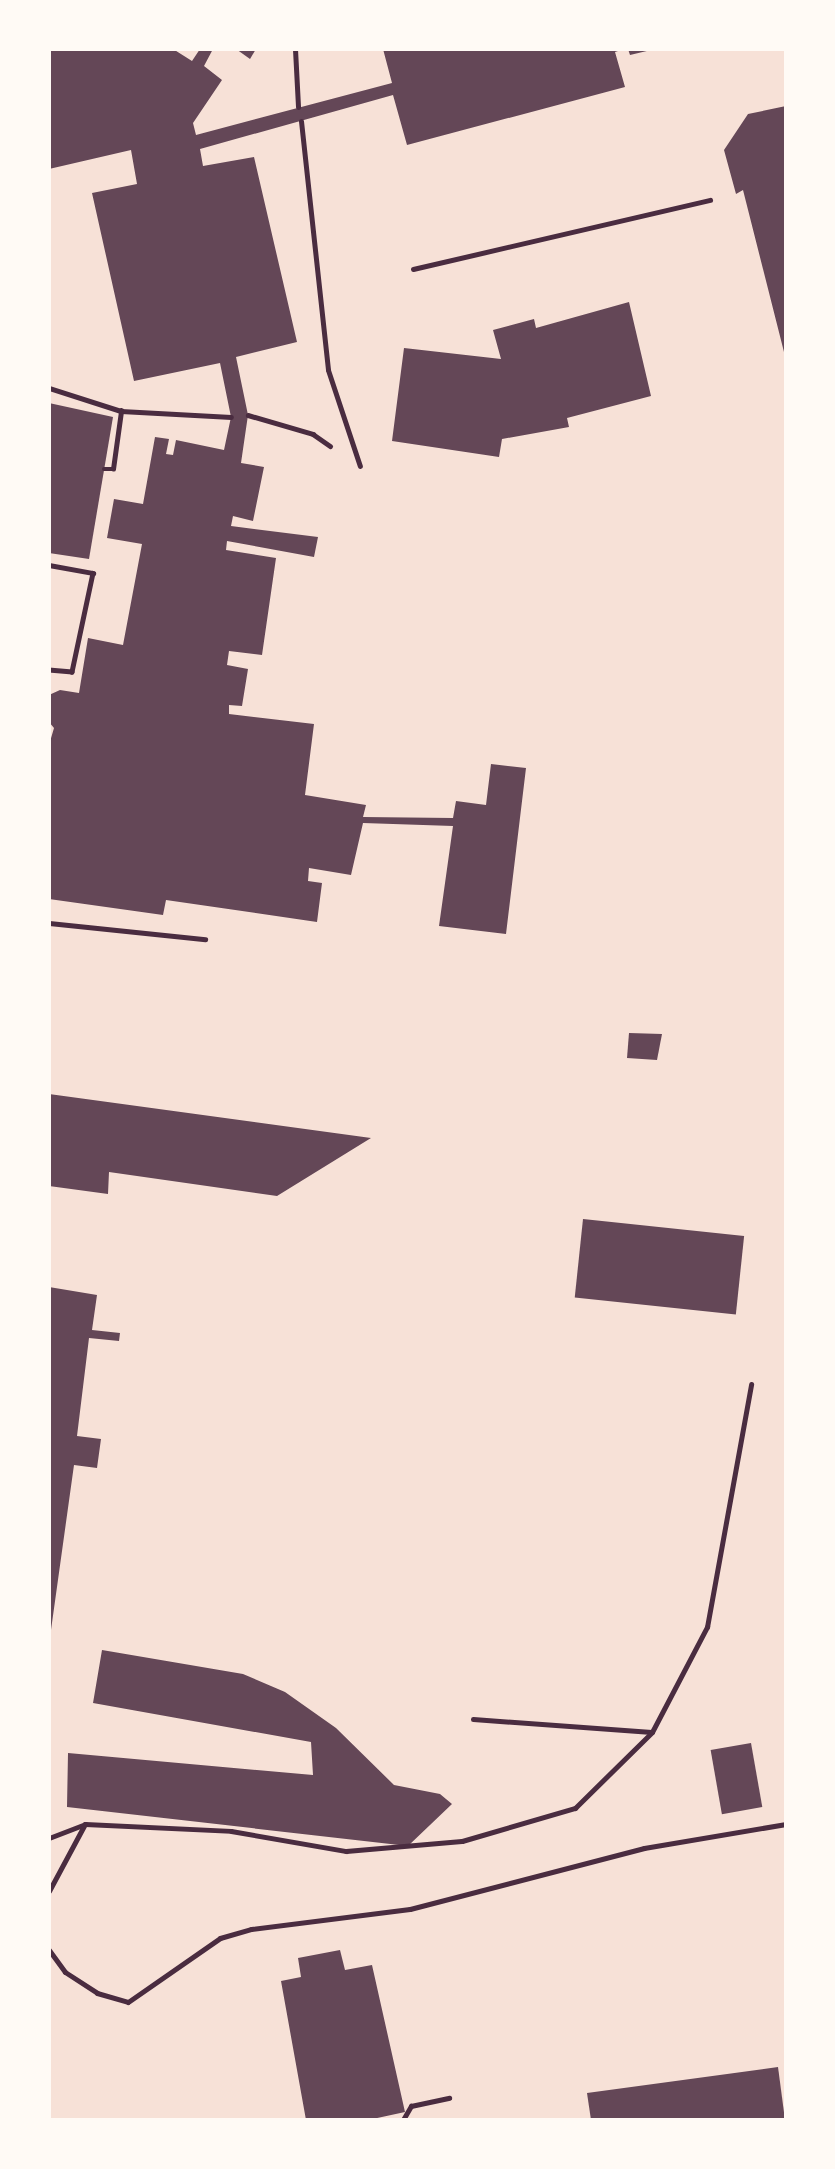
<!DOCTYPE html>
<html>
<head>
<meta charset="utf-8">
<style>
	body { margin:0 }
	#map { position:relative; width:835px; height:2169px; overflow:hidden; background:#f7e1d7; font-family:Roboto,sans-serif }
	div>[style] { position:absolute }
	.building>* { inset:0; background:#644757; transform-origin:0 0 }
	.path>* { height:4.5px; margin:-2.25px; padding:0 2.25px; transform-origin:2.25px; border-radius:2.25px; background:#4a2c40 }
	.service>* { height:5px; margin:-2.5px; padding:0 2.5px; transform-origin:2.5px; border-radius:2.5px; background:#4a2c40 }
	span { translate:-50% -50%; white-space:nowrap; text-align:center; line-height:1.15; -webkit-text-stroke:5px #fffaf5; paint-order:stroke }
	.frame { position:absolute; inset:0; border:51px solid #fffaf5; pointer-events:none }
</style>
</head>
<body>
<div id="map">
	<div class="building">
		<i style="clip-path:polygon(49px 49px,173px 49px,192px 61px,200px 49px,213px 49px,204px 66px,222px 80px,193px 123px,196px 135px,392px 83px,383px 49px,624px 49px,615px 52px,625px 87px,407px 145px,393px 95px,200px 149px,203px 166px,254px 157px,297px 342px,236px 357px,248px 415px,241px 463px,264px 467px,253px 521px,233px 516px,231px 526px,318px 537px,314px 557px,227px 541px,226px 550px,276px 558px,262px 655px,229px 651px,227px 665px,248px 669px,242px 706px,229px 705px,229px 714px,314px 724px,305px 795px,366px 805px,363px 817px,453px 818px,456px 801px,486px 805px,491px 764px,526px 768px,506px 934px,439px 926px,453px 826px,363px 823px,351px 875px,309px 868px,308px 881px,322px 883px,317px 922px,166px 900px,163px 915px,49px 899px,49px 745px,54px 728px,49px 722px,49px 695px,60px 690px,79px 693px,88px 638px,123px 645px,142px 544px,107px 538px,114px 499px,143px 504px,155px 437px,169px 439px,166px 454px,173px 455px,176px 440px,224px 450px,231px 417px,220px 363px,134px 381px,92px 193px,137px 184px,131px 150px,49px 169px)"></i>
		<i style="clip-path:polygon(236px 49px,256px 49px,250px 59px)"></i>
		<i style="clip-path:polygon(628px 49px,651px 49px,651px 50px,630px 55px)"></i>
		<i style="clip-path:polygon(786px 106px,786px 356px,785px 356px,743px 190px,736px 194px,724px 150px,748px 114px)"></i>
		<i style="clip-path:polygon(629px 302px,651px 396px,567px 418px,569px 427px,502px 439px,499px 457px,392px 441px,404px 348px,501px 359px,493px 330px,534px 319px,536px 328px)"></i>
		<i style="clip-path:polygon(49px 403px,113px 417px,89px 559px,49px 553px)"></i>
		<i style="clip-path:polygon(629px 1033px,662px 1034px,657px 1060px,627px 1058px)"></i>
		<i style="clip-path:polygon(49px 1094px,371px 1138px,277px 1196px,109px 1172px,108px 1194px,49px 1186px)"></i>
		<i style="left:583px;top:1219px;width:162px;height:79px;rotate:6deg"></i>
		<i style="clip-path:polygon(49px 1287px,97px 1295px,92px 1330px,120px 1333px,119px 1341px,89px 1338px,77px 1436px,101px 1439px,97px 1468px,74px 1465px,51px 1630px)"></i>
		<i style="clip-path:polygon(102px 1650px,243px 1674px,285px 1692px,336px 1728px,394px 1785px,440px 1794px,452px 1804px,408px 1846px,67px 1807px,68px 1753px,313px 1775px,311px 1742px,93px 1703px)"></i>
		<i style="left:751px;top:1743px;width:65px;height:41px;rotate:80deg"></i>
		<i style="clip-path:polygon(340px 1950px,345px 1970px,372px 1965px,405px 2112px,368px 2120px,306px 2120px,281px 1981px,301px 1977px,298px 1958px)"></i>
		<i style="clip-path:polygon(778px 2067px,785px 2120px,591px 2120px,587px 2093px)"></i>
	</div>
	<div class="path">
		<i style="left:49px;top:388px;width:76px;rotate:17.7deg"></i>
		<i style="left:121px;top:411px;width:110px;rotate:3.1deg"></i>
		<i style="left:248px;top:415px;width:68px;rotate:16.3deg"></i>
		<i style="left:313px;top:434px;width:21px;rotate:35deg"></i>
		<i style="left:104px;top:469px;width:9px"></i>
		<i style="left:113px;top:469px;width:59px;rotate:-82.1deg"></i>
		<i style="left:49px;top:565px;width:45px;rotate:10.3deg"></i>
		<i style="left:93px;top:573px;width:101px;rotate:102deg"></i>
		<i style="left:72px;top:672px;width:23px;rotate:-175deg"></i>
		<i style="left:262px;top:2120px;width:5px"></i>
		<i style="left:403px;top:2120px;width:16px;rotate:-60deg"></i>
		<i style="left:411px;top:2106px;width:39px;rotate:-12deg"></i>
	</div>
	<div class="service">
		<i style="left:295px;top:49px;width:58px;rotate:87deg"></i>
		<i style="left:301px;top:121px;width:250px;rotate:83.8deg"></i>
		<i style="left:328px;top:370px;width:101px;rotate:71.6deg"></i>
		<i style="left:413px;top:269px;width:305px;rotate:-13.1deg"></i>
		<i style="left:49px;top:923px;width:157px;rotate:5.9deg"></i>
		<i style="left:473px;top:1719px;width:179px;rotate:4.2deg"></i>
		<i style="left:49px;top:1838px;width:39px;rotate:-21deg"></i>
		<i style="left:85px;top:1824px;width:146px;rotate:2.7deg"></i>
		<i style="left:231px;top:1831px;width:117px;rotate:9.9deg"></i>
		<i style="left:346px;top:1851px;width:116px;rotate:-4.9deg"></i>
		<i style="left:462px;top:1841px;width:118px;rotate:-16.3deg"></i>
		<i style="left:575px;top:1808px;width:108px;rotate:-44.6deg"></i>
		<i style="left:652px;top:1732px;width:119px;rotate:-62.4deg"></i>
		<i style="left:707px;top:1627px;width:247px;rotate:-79.7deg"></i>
		<i style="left:49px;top:1891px;width:76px;rotate:-61.8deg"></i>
		<i style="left:49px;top:1950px;width:27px;rotate:54deg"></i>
		<i style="left:65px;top:1972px;width:38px;rotate:33deg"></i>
		<i style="left:97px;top:1993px;width:32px;rotate:16deg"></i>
		<i style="left:128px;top:2002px;width:112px;rotate:-34.8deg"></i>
		<i style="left:220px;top:1938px;width:32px;rotate:-16deg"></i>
		<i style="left:251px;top:1929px;width:160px;rotate:-7.2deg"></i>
		<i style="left:410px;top:1909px;width:242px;rotate:-14.6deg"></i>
		<i style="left:644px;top:1848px;width:144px;rotate:-9.6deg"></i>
	</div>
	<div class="frame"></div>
</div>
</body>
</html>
